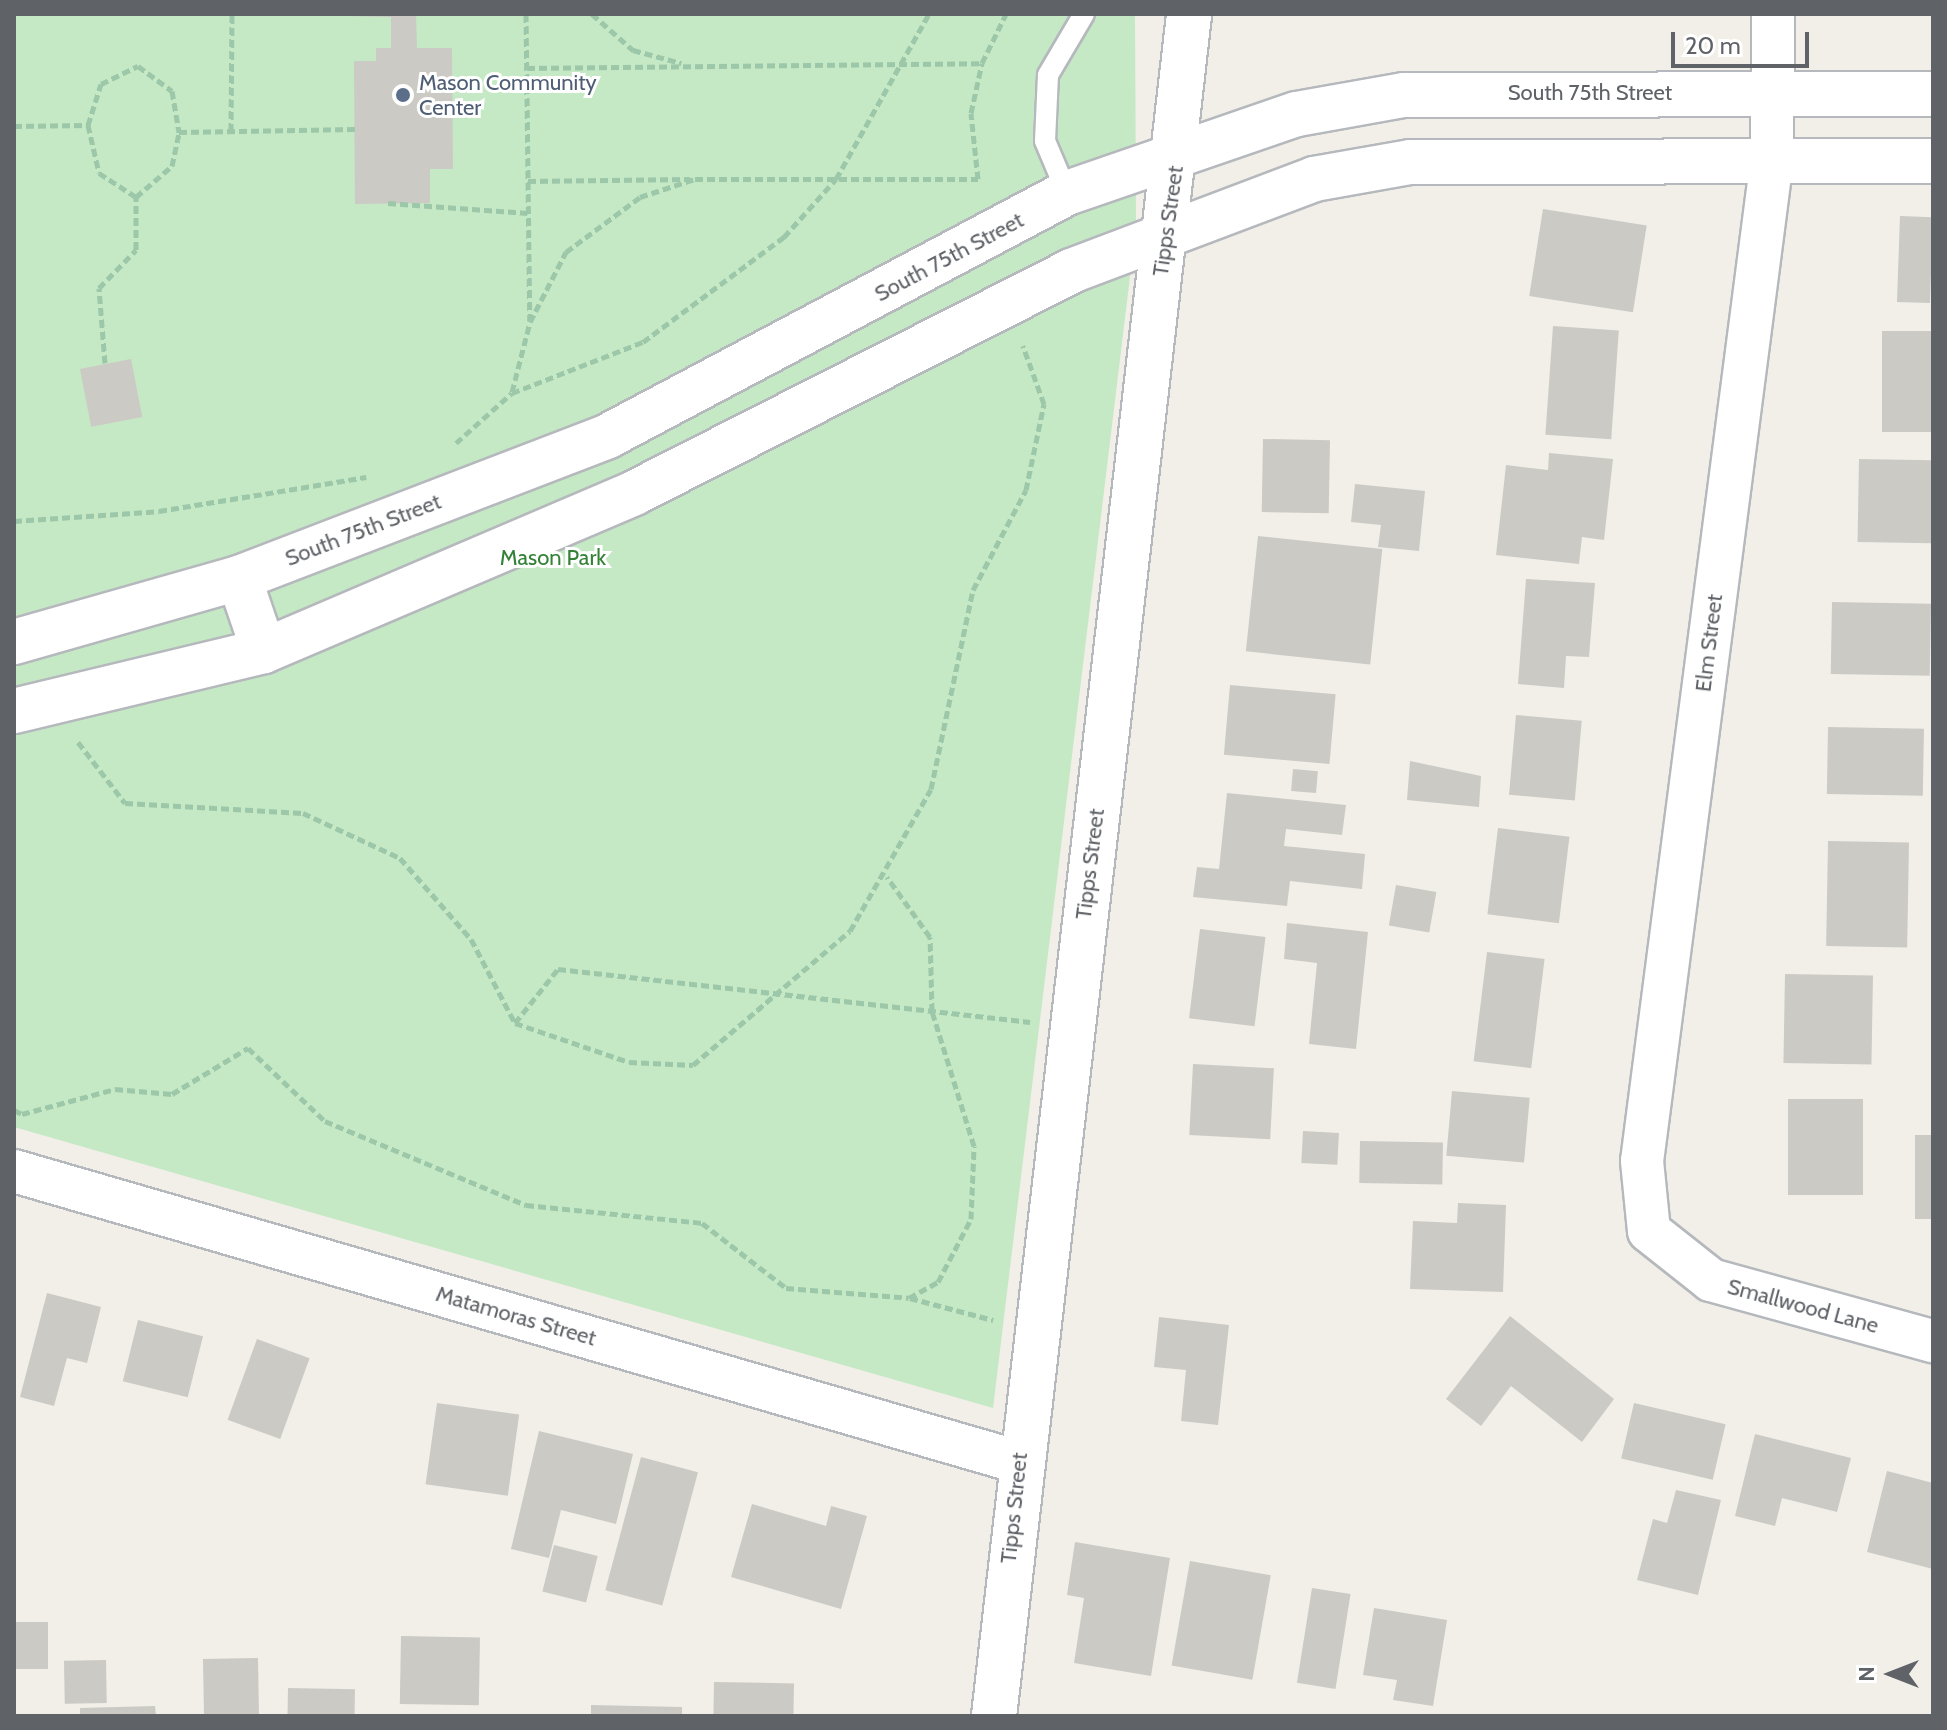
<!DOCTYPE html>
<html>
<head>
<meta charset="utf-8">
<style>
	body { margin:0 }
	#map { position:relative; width:1947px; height:1730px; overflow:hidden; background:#f1efe8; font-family:Cabin,sans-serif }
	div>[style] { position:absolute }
	.green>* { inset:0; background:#c5e8c5 }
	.building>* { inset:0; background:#cccac5; transform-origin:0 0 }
	.path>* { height:5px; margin-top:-2.5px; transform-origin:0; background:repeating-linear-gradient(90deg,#9cc7a9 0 8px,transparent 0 12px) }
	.roads { filter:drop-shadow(2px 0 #b5b8bc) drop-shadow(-2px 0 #b5b8bc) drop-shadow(0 2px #b5b8bc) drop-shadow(0 -2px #b5b8bc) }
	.lane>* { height:20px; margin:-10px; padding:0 10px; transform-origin:10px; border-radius:10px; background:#fff }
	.street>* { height:42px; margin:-21px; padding:0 21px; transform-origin:21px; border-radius:21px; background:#fff }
	.secondary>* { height:44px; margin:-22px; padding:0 22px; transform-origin:22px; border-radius:22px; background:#fff }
	.dots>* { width:22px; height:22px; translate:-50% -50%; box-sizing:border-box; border:4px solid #fff; border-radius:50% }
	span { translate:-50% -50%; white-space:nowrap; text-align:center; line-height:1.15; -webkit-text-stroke:6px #fff; paint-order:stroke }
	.service-label { font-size:22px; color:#4e5e75 }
	.left { translate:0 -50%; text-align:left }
	.street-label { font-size:22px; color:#5f6368 }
	.park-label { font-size:22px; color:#348238 }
	.frame { position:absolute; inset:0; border:16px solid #5f6368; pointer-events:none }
	.north { position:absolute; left:1851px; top:1634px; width:80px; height:80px; -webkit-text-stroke:6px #fff; paint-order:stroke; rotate:270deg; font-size:22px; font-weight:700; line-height:32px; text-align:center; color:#5f6368 }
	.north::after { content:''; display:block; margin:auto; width:28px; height:36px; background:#5f6368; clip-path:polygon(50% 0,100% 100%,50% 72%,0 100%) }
	.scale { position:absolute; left:1671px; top:32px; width:138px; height:36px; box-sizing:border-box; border:4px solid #5f6368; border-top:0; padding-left:10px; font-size:24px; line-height:28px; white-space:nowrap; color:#5f6368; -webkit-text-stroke:6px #fff; paint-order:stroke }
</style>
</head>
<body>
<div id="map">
	<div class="green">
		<i style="clip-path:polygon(14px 14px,1135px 14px,1136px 227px,993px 1408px,14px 1127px)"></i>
	</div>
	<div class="building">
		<i style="clip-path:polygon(258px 14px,416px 14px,417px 48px,452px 48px,453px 169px,430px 169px,430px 203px,355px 204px,354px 61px,376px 61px,376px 48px,391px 48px,391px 17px)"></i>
		<i style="left:1543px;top:209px;width:105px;height:88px;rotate:9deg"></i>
		<i style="left:1900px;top:216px;width:33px;height:86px;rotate:2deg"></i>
		<i style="left:1553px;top:326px;width:66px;height:109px;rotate:4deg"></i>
		<i style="left:1882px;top:331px;width:51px;height:101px"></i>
		<i style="left:131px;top:359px;width:59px;height:52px;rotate:79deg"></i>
		<i style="left:1263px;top:439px;width:67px;height:73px;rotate:1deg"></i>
		<i style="clip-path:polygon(1549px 453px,1613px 459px,1604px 540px,1582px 537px,1579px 564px,1496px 555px,1506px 465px,1548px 470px)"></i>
		<i style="left:1859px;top:459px;width:74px;height:83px;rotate:1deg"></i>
		<i style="clip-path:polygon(1355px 484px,1425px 491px,1419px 551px,1378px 547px,1381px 525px,1351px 522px)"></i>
		<i style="left:1258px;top:536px;width:125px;height:116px;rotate:6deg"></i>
		<i style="clip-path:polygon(1526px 579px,1595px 583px,1589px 657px,1566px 656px,1564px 688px,1518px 684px)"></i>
		<i style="left:1832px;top:602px;width:99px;height:72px;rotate:1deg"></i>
		<i style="left:1230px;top:685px;width:106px;height:70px;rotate:5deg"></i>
		<i style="left:1516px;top:715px;width:66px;height:80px;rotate:5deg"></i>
		<i style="left:1828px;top:727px;width:96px;height:67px;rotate:1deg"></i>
		<i style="clip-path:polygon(1410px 761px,1481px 776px,1479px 807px,1407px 800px)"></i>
		<i style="left:1293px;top:769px;width:25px;height:22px;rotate:5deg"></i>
		<i style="clip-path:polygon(1227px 793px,1346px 805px,1342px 835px,1286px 829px,1284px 846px,1365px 854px,1362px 889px,1290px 881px,1287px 906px,1193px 897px,1197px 867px,1219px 869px)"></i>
		<i style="left:1498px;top:828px;width:72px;height:87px;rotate:7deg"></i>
		<i style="left:1828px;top:841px;width:81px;height:105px;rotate:1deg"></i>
		<i style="left:1396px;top:885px;width:41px;height:41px;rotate:10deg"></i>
		<i style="clip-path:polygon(1287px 923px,1368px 932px,1356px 1049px,1309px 1044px,1317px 963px,1284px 959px)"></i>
		<i style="left:1200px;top:929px;width:66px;height:90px;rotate:7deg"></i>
		<i style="left:1487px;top:952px;width:58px;height:110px;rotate:7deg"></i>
		<i style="left:1785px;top:974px;width:88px;height:89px;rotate:1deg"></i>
		<i style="left:1193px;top:1064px;width:81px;height:71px;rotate:3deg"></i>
		<i style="left:1452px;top:1091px;width:78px;height:65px;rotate:5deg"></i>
		<i style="left:1788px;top:1099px;width:75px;height:96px"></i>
		<i style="left:1303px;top:1131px;width:36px;height:32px;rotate:3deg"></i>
		<i style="left:1915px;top:1135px;width:18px;height:84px"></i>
		<i style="left:1360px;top:1141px;width:83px;height:42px;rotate:1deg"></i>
		<i style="clip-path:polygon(1458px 1203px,1506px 1205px,1503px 1292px,1410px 1289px,1413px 1221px,1457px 1223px)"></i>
		<i style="clip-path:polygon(47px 1293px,101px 1307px,87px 1363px,67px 1358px,54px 1406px,20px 1397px)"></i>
		<i style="clip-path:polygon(1510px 1316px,1614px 1399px,1582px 1442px,1511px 1386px,1481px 1426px,1446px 1399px)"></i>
		<i style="clip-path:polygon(1159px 1317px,1229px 1325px,1218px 1425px,1181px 1421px,1186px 1370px,1154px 1367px)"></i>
		<i style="left:138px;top:1320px;width:67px;height:63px;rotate:14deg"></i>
		<i style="left:257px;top:1339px;width:56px;height:86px;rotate:20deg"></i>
		<i style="left:437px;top:1403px;width:83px;height:82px;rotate:8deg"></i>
		<i style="left:1634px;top:1403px;width:94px;height:57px;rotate:13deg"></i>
		<i style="clip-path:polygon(539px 1431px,633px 1454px,616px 1524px,561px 1510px,549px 1558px,511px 1549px)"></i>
		<i style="clip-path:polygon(1755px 1434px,1851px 1458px,1837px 1512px,1782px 1498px,1775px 1526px,1735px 1516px)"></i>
		<i style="left:641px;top:1457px;width:59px;height:138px;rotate:15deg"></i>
		<i style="clip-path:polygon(1887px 1471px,1933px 1483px,1933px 1569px,1867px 1552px)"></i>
		<i style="clip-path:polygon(1676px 1490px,1721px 1500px,1698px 1595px,1637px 1580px,1653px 1519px,1667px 1523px)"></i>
		<i style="clip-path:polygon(752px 1504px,826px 1526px,831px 1506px,867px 1516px,841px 1609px,731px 1577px)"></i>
		<i style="clip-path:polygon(1075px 1542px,1170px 1558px,1151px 1676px,1074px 1663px,1084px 1598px,1067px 1595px)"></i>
		<i style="left:554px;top:1545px;width:45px;height:48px;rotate:14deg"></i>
		<i style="left:1190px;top:1561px;width:82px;height:106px;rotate:10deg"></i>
		<i style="left:1312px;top:1588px;width:39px;height:96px;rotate:9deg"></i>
		<i style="clip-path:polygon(1374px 1608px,1447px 1620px,1433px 1706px,1393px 1700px,1397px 1680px,1363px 1675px)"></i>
		<i style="left:14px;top:1622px;width:34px;height:47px"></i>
		<i style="left:401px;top:1636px;width:79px;height:68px;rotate:1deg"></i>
		<i style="left:258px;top:1658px;width:58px;height:55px;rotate:89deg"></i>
		<i style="left:106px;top:1660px;width:43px;height:42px;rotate:89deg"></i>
		<i style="left:714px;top:1682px;width:80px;height:34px;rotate:1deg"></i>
		<i style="left:288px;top:1688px;width:67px;height:28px;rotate:1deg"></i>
		<i style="clip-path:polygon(591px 1705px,682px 1707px,682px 1716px,591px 1716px)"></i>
		<i style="clip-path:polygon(155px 1706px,156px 1716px,80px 1716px,80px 1708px)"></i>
	</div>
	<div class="path">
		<i style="left:526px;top:14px;width:307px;rotate:89.3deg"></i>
		<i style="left:592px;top:14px;width:55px;rotate:41.3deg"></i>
		<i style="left:633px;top:50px;width:50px;rotate:15.2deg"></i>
		<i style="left:527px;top:68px;width:455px;rotate:-0.6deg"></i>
		<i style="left:88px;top:125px;width:49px;rotate:77.1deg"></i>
		<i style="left:99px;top:173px;width:44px;rotate:33deg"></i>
		<i style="left:136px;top:197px;width:48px;rotate:-40.7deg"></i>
		<i style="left:172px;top:166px;width:35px;rotate:-78deg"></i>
		<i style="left:14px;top:126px;width:74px;rotate:-0.8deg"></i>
		<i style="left:88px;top:125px;width:43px;rotate:-72.4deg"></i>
		<i style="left:101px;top:84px;width:41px;rotate:-25.9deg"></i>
		<i style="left:138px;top:66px;width:42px;rotate:36.3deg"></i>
		<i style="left:172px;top:91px;width:42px;rotate:80.3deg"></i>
		<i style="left:179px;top:132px;width:176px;rotate:-1deg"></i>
		<i style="left:231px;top:131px;width:117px;rotate:-89.5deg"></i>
		<i style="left:528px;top:181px;width:162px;rotate:-0.7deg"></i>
		<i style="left:388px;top:203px;width:140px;rotate:4.1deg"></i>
		<i style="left:105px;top:363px;width:75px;rotate:-94.6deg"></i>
		<i style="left:99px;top:288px;width:53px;rotate:-45.8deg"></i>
		<i style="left:136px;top:250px;width:53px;rotate:-90deg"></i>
		<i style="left:512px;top:392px;width:72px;rotate:-75.6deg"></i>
		<i style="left:530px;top:322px;width:79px;rotate:-62.8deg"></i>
		<i style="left:566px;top:252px;width:92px;rotate:-36.6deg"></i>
		<i style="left:640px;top:197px;width:58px;rotate:-18.1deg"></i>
		<i style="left:695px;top:179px;width:283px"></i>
		<i style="left:978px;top:179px;width:66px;rotate:-96.1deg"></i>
		<i style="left:971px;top:113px;width:51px;rotate:-77.6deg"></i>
		<i style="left:982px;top:63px;width:55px;rotate:-63.9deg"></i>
		<i style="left:456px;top:443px;width:75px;rotate:-41.8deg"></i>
		<i style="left:512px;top:393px;width:141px;rotate:-21.3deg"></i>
		<i style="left:643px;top:342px;width:176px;rotate:-36.7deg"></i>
		<i style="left:784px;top:237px;width:78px;rotate:-48.1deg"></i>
		<i style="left:836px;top:179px;width:189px;rotate:-60.6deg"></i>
		<i style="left:14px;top:521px;width:145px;rotate:-3.9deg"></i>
		<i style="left:159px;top:511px;width:210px;rotate:-9.3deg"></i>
		<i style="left:78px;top:742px;width:77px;rotate:52.4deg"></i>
		<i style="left:125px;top:803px;width:178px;rotate:3.2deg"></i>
		<i style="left:303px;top:813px;width:107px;rotate:24.9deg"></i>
		<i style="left:400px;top:858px;width:108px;rotate:48.8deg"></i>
		<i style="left:471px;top:939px;width:95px;rotate:62.4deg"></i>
		<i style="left:515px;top:1023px;width:120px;rotate:18.9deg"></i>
		<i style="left:629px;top:1062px;width:64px;rotate:2.7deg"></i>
		<i style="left:693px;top:1065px;width:206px;rotate:-40.5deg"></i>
		<i style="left:850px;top:931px;width:163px;rotate:-60.3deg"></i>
		<i style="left:931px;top:789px;width:203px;rotate:-78.1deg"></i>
		<i style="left:973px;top:590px;width:113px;rotate:-62.1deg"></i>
		<i style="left:1026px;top:490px;width:88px;rotate:-78.2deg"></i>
		<i style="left:1044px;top:404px;width:62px;rotate:-109.9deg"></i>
		<i style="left:515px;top:1023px;width:69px;rotate:-51.5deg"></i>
		<i style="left:558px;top:969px;width:475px;rotate:6.4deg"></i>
		<i style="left:14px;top:1110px;width:9px;rotate:27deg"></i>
		<i style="left:22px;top:1114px;width:96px;rotate:-15deg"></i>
		<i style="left:115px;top:1089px;width:57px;rotate:5deg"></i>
		<i style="left:172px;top:1094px;width:89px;rotate:-31.2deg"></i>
		<i style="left:248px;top:1048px;width:106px;rotate:43.5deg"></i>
		<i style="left:325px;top:1121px;width:218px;rotate:22.7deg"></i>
		<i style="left:526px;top:1205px;width:177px;rotate:5.8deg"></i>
		<i style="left:702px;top:1223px;width:106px;rotate:37.7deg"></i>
		<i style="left:786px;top:1288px;width:123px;rotate:4.6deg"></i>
		<i style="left:909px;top:1298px;width:33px;rotate:-29deg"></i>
		<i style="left:938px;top:1282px;width:71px;rotate:-62.4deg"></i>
		<i style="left:971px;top:1219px;width:73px;rotate:-87.6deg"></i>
		<i style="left:974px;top:1146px;width:141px;rotate:-107.3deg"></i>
		<i style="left:932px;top:1011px;width:74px;rotate:-91.5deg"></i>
		<i style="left:930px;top:937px;width:74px;rotate:-125.6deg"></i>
		<i style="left:910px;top:1298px;width:86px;rotate:14.8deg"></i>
	</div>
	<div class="roads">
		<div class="lane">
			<i style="left:1067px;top:193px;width:56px;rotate:-112.9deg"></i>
			<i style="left:1045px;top:141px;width:66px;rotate:-87.4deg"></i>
			<i style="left:1048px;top:75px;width:71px;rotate:-59.5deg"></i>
		</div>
		<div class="street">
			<i style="left:1773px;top:14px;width:145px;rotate:90.4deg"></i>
			<i style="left:1772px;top:159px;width:1010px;rotate:97.39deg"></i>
			<i style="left:1642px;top:1161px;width:70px;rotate:84.3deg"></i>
			<i style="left:1649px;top:1231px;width:79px;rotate:38.3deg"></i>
			<i style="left:1711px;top:1280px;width:230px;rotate:15.4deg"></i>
			<i style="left:14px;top:1171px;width:1046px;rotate:16.15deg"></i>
		</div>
		<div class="secondary">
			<i style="left:239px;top:578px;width:77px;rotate:71.1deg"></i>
			<i style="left:14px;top:642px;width:234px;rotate:-15.9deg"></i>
			<i style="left:239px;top:578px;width:395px;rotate:-21deg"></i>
			<i style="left:608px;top:436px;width:519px;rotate:-27.9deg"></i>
			<i style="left:1067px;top:193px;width:243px;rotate:-19deg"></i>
			<i style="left:1297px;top:114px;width:109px;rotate:-10.1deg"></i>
			<i style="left:1404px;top:95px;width:529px;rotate:-0.11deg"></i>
			<i style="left:14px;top:711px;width:257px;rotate:-13.5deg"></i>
			<i style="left:264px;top:651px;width:402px;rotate:-23.1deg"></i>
			<i style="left:634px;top:493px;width:490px;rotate:-26.9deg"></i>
			<i style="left:1071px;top:271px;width:260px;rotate:-20.7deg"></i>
			<i style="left:1314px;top:179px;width:97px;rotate:-10deg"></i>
			<i style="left:1410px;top:162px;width:523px;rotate:-0.11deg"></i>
			<i style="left:994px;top:1716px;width:1713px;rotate:-83.46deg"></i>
		</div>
	</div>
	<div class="dots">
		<i style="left:403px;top:95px;background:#5c6f8a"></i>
	</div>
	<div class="service-label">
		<span class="left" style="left:419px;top:95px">Mason Community<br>Center</span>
	</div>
	<div class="street-label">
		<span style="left:1590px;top:93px">South 75th Street</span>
		<span style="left:1168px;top:221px;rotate:-82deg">Tipps Street</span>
		<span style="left:949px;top:257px;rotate:-28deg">South 75th Street</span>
		<span style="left:363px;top:530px;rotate:-21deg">South 75th Street</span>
		<span style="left:1709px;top:643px;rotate:-83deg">Elm Street</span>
		<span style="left:1090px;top:864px;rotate:-83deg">Tipps Street</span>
		<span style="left:1803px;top:1306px;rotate:15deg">Smallwood Lane</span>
		<span style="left:516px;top:1316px;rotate:16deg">Matamoras Street</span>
		<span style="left:1014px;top:1508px;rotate:-84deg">Tipps Street</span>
	</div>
	<div class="park-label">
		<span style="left:553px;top:558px">Mason Park</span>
	</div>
	<div class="frame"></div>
	<div class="north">N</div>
	<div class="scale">20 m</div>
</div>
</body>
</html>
